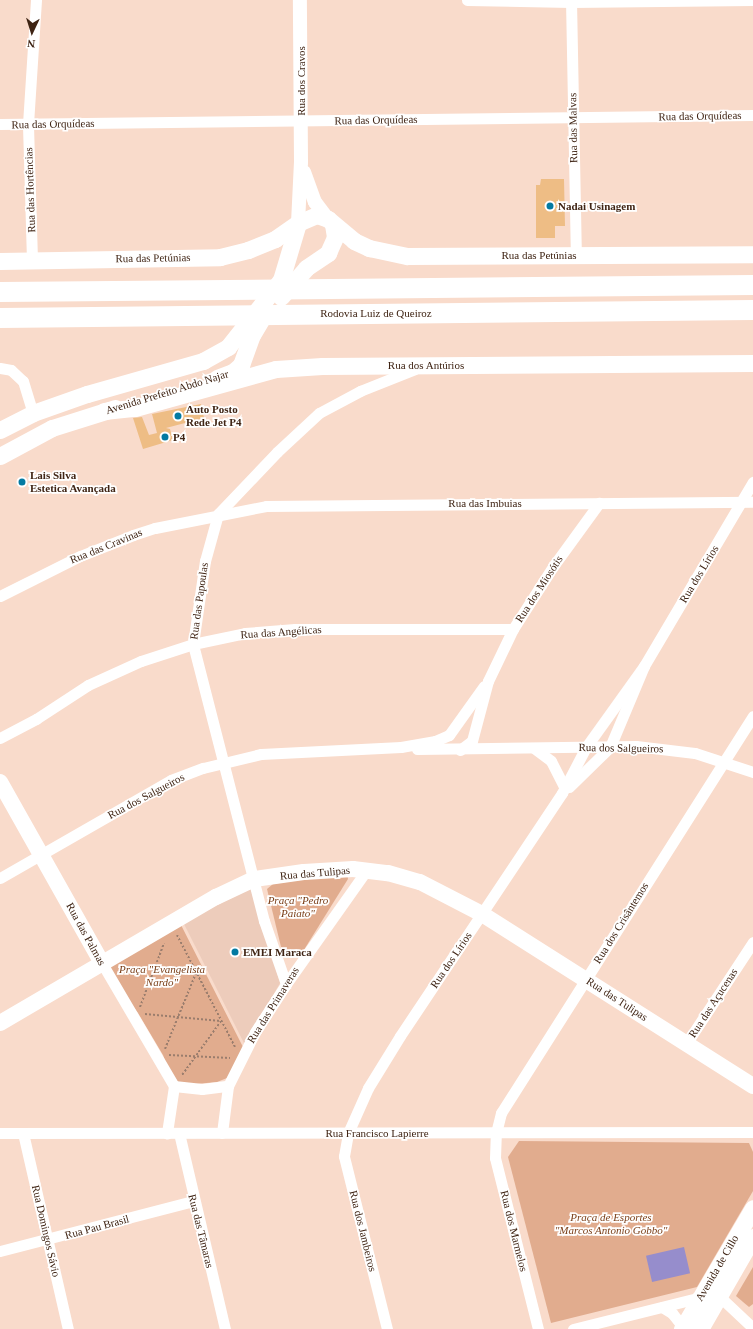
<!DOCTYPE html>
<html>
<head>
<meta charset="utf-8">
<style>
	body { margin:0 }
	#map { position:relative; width:753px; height:1329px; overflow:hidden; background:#f9dbcb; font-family:"Times New Roman",serif }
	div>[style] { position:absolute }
	.built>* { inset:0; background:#edccbb }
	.green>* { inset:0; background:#e1ac8e }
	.water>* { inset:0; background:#968dcc; transform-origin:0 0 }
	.building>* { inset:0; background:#eebd85 }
	.path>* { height:2px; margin-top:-1px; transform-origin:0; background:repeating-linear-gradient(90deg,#9a7d6d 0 2px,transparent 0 4px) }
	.minor>* { height:11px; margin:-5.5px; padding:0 5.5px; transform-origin:5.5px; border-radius:5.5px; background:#fff }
	.tertiary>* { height:14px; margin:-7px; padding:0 7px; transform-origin:7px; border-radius:7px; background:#fff }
	.secondary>* { height:16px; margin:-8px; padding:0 8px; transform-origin:8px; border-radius:8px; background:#fff }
	.primary>* { height:17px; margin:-8.5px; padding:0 8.5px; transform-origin:8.5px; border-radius:8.5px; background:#fff }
	.motorway>* { height:20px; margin:-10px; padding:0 10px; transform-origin:10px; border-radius:10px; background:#fff }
	.dots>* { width:11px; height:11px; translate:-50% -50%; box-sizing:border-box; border:2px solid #fff; border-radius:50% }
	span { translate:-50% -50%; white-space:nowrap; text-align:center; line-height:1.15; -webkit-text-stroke:3.5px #fff; paint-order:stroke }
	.street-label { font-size:11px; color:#3f2414 }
	.poi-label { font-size:11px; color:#3f2414; font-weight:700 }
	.left { translate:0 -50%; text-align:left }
	.park-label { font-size:11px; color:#7a3e17; font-style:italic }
	.north { position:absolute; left:12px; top:12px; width:40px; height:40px; -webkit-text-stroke:3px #fff; paint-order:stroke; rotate:184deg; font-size:11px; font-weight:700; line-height:16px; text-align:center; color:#3f2414 }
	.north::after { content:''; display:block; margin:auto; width:14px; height:18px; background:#3f2414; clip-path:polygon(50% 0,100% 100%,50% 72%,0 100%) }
</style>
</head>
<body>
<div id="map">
	<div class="built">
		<i style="clip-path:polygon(252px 888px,280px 983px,245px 1045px,183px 922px)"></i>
	</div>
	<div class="green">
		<i style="clip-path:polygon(347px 873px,348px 879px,302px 953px,295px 956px,287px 955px,282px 951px,267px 889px,273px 884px)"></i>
		<i style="clip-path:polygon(180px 923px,244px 1049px,227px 1078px,217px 1082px,174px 1086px,163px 1055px,138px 1013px,103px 965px)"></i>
		<i style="clip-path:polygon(519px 1141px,749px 1143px,753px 1152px,753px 1191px,697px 1287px,551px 1323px,508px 1157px)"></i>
		<i style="clip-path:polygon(753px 1267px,753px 1304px,749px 1307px,736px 1296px)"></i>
	</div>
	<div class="water">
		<i style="left:684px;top:1247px;width:27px;height:39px;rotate:77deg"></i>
	</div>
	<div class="building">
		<i style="clip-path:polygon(541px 179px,564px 179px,565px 226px,555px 226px,555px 238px,536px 238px,536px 185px,540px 185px)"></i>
		<i style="clip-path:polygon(201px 404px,204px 418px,166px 428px,170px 429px,173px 440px,143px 449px,133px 418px,142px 417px,149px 435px,157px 433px,152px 414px)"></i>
	</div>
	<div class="path">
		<i style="left:177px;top:935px;width:126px;rotate:62.6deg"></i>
		<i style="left:124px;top:967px;width:72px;rotate:4.8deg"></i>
		<i style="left:196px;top:973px;width:82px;rotate:112.2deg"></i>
		<i style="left:140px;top:1007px;width:68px;rotate:-69.4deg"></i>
		<i style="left:145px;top:1014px;width:76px;rotate:5.3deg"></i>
		<i style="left:221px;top:1021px;width:67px;rotate:125.8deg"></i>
		<i style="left:169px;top:1055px;width:61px;rotate:2.8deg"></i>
	</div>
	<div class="minor">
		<i style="left:467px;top:0;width:104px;rotate:1.1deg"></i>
		<i style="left:571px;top:2px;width:182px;rotate:-0.6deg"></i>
		<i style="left:571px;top:0;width:255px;rotate:88.9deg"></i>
		<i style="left:0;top:124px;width:753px;rotate:-0.68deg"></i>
		<i style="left:32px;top:260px;width:136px;rotate:-91.7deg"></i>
		<i style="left:28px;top:124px;width:124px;rotate:-86.3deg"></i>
		<i style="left:0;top:368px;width:11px;rotate:10deg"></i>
		<i style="left:11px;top:370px;width:16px;rotate:43deg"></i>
		<i style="left:23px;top:381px;width:34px;rotate:73deg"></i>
		<i style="left:0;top:596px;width:89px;rotate:-26.6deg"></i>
		<i style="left:80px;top:556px;width:57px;rotate:-21.6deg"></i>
		<i style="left:133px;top:535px;width:23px;rotate:-18deg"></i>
		<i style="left:155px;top:528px;width:113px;rotate:-11.2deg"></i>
		<i style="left:266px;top:506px;width:487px;rotate:-0.5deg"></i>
		<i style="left:449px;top:735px;width:60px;rotate:-54.5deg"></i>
		<i style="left:0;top:738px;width:41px;rotate:-27.8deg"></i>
		<i style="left:36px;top:719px;width:62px;rotate:-33.2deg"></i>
		<i style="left:88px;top:685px;width:58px;rotate:-24.4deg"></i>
		<i style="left:141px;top:661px;width:55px;rotate:-18.1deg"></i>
		<i style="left:193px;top:644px;width:53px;rotate:-11.9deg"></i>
		<i style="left:245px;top:633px;width:50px;rotate:-4.6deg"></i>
		<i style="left:295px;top:629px;width:218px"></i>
		<i style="left:534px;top:748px;width:21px;rotate:37deg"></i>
		<i style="left:551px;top:761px;width:30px;rotate:63deg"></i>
		<i style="left:417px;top:749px;width:219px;rotate:-0.8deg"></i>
		<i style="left:636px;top:746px;width:59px;rotate:6.8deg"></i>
		<i style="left:695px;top:753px;width:61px;rotate:18.1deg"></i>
		<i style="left:460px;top:750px;width:15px;rotate:-37deg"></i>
		<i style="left:472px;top:741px;width:62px;rotate:-75.1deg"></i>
		<i style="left:488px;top:681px;width:58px;rotate:-64.3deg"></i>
		<i style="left:513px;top:629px;width:76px;rotate:-57.4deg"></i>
		<i style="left:554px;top:565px;width:77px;rotate:-54deg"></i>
		<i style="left:569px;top:787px;width:57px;rotate:-44.3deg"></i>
		<i style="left:610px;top:747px;width:88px;rotate:-67.2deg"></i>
		<i style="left:644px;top:666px;width:214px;rotate:-59.4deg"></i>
		<i style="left:0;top:878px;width:197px;rotate:-29.8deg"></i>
		<i style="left:171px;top:780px;width:34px;rotate:-21deg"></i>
		<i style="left:203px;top:768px;width:60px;rotate:-13.6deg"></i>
		<i style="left:261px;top:754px;width:140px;rotate:-2.9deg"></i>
		<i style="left:401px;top:747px;width:35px;rotate:-10deg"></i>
		<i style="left:435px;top:741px;width:15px;rotate:-23deg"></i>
		<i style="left:103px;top:965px;width:140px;rotate:59.6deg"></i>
		<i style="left:174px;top:1086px;width:48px;rotate:98.5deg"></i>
		<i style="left:286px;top:984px;width:67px;rotate:-109.2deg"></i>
		<i style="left:264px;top:921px;width:286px;rotate:-104.4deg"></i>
		<i style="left:193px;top:644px;width:84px;rotate:-81.8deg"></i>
		<i style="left:205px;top:561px;width:49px;rotate:-74.5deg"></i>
		<i style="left:218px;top:514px;width:86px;rotate:-46.4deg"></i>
		<i style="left:277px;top:452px;width:57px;rotate:-42.9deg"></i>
		<i style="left:319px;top:413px;width:47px;rotate:-28.2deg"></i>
		<i style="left:360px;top:391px;width:59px;rotate:-21.8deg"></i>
		<i style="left:686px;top:1044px;width:122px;rotate:-56.7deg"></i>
		<i style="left:174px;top:1086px;width:28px;rotate:6deg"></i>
		<i style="left:202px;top:1089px;width:26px;rotate:-7deg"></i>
		<i style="left:0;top:1133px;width:753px;rotate:-0.08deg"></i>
		<i style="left:23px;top:1133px;width:201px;rotate:77.1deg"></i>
		<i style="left:179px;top:1133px;width:201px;rotate:76.8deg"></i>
		<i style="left:222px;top:1133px;width:47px;rotate:-82.7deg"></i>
		<i style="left:228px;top:1086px;width:60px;rotate:-63.4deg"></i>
		<i style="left:255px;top:1032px;width:57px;rotate:-57.1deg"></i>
		<i style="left:286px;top:984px;width:138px;rotate:-54.7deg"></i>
		<i style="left:0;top:1251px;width:200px;rotate:-14.5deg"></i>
		<i style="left:719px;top:1296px;width:44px;rotate:43.2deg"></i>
		<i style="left:662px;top:1307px;width:12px;rotate:31deg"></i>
		<i style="left:672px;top:1313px;width:18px;rotate:52deg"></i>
		<i style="left:387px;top:1329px;width:178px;rotate:-104deg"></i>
		<i style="left:344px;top:1156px;width:23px;rotate:-80deg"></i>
		<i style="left:348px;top:1133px;width:49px;rotate:-66deg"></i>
		<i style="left:368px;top:1088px;width:61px;rotate:-58.4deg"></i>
		<i style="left:400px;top:1036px;width:292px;rotate:-56.3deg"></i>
		<i style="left:562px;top:793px;width:52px;rotate:-62.4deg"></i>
		<i style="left:586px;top:747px;width:100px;rotate:-54.4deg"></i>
		<i style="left:538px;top:1329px;width:176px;rotate:-104.1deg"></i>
		<i style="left:495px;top:1158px;width:25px;rotate:-88deg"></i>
		<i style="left:496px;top:1133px;width:21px;rotate:-76deg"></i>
		<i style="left:501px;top:1113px;width:470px;rotate:-57.6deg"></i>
		<i style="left:573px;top:1329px;width:132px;rotate:-14deg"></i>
	</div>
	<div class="tertiary">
		<i style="left:304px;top:172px;width:32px;rotate:70deg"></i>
		<i style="left:315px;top:202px;width:21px;rotate:53deg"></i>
		<i style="left:298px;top:223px;width:61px;rotate:-87.2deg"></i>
		<i style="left:301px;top:162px;width:162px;rotate:-90.4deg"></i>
	</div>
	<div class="secondary">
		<i style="left:0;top:782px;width:210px;rotate:60.6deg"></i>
		<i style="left:0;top:1023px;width:250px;rotate:-30.3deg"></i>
		<i style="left:216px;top:897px;width:42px;rotate:-25.3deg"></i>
		<i style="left:254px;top:879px;width:50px;rotate:-8deg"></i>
		<i style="left:304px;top:872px;width:49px;rotate:-3.5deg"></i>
		<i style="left:353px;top:869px;width:35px;rotate:7deg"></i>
		<i style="left:388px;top:873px;width:33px;rotate:16deg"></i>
		<i style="left:420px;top:882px;width:70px;rotate:27.3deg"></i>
		<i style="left:482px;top:914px;width:321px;rotate:32.4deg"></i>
	</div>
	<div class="primary">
		<i style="left:0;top:261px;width:220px;rotate:-1deg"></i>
		<i style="left:220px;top:257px;width:29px;rotate:-14deg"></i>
		<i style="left:248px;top:250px;width:29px;rotate:-22deg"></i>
		<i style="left:275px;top:239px;width:28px;rotate:-35deg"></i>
		<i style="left:281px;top:297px;width:38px;rotate:-49deg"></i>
		<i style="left:306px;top:268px;width:27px;rotate:-34deg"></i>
		<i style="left:328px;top:253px;width:17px;rotate:-66deg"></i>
		<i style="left:335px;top:237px;width:12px;rotate:-99deg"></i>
		<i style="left:217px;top:378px;width:17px;rotate:-21deg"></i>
		<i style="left:233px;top:372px;width:11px;rotate:-41deg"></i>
		<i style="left:241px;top:365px;width:32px;rotate:-70deg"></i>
		<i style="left:252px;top:335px;width:17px;rotate:-59deg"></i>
		<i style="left:104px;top:411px;width:31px;rotate:-6deg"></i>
		<i style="left:135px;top:408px;width:146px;rotate:-15.5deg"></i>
		<i style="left:276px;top:369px;width:46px;rotate:-3.7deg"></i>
		<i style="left:322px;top:366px;width:431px;rotate:-0.4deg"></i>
		<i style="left:0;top:430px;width:37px;rotate:-27deg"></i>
		<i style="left:33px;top:413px;width:57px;rotate:-19.4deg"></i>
		<i style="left:87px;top:394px;width:121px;rotate:-15.9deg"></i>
		<i style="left:203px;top:361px;width:29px;rotate:-29deg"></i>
		<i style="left:228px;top:347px;width:85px;rotate:-51.7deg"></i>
		<i style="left:281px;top:280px;width:59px;rotate:-73.4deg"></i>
		<i style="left:298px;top:223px;width:21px;rotate:-23deg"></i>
		<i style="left:317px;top:215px;width:12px;rotate:20deg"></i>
		<i style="left:328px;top:219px;width:34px;rotate:40deg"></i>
		<i style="left:354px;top:241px;width:17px;rotate:25deg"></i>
		<i style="left:369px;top:248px;width:39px;rotate:12deg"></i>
		<i style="left:407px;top:256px;width:346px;rotate:-0.3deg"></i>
		<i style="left:0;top:456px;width:59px;rotate:-28.3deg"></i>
		<i style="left:52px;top:428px;width:66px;rotate:-17.6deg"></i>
		<i style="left:682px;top:1329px;width:140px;rotate:-59.6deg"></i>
		<i style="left:700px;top:1329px;width:106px;rotate:-60.1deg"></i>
	</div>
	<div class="motorway">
		<i style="left:0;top:292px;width:753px;rotate:-0.53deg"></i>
		<i style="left:0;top:318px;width:753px;rotate:-0.61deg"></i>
	</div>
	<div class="dots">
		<i style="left:550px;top:206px;background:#037aa2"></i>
		<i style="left:178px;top:416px;background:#037aa2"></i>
		<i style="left:165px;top:437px;background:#037aa2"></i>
		<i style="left:22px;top:482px;background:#037aa2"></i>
		<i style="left:235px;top:952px;background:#037aa2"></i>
	</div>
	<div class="street-label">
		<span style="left:301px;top:81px;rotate:-90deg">Rua dos Cravos</span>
		<span style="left:700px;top:116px;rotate:-1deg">Rua das Orquídeas</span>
		<span style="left:376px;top:120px;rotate:-1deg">Rua das Orquídeas</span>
		<span style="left:53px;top:124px;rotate:-1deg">Rua das Orquídeas</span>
		<span style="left:573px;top:128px;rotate:-91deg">Rua das Malvas</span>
		<span style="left:30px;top:190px;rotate:-92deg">Rua das Hortências</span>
		<span style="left:539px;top:255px">Rua das Petúnias</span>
		<span style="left:153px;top:258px;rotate:-1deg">Rua das Petúnias</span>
		<span style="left:376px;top:313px">Rodovia Luiz de Queiroz</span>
		<span style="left:426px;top:365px">Rua dos Antúrios</span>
		<span style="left:167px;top:392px;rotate:-17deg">Avenida Prefeito Abdo Najar</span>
		<span style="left:485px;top:503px">Rua das Imbuias</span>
		<span style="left:106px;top:546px;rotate:-22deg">Rua das Cravinas</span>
		<span style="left:699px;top:574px;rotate:-59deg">Rua dos Lírios</span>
		<span style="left:539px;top:589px;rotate:-57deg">Rua dos Miosótis</span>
		<span style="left:199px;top:601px;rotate:-82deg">Rua das Papoulas</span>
		<span style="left:281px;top:632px;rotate:-4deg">Rua das Angélicas</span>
		<span style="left:621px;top:748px;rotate:1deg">Rua dos Salgueiros</span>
		<span style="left:146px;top:796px;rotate:-28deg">Rua dos Salgueiros</span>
		<span style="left:315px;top:873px;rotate:-5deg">Rua das Tulipas</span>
		<span style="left:621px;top:923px;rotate:-58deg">Rua dos Crisântemos</span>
		<span style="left:86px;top:934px;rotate:61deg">Rua das Palmas</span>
		<span style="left:451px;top:960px;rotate:-56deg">Rua dos Lírios</span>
		<span style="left:617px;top:999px;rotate:33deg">Rua das Tulipas</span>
		<span style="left:713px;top:1003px;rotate:-57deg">Rua das Açucenas</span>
		<span style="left:273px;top:1005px;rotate:-58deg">Rua das Primaveras</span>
		<span style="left:377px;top:1133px">Rua Francisco Lapierre</span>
		<span style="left:97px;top:1227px;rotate:-15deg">Rua Pau Brasil</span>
		<span style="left:46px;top:1231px;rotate:77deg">Rua Domingos Sávio</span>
		<span style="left:201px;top:1231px;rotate:76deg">Rua das Tâmaras</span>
		<span style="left:363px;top:1231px;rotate:76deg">Rua dos Jambeiros</span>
		<span style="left:514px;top:1231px;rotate:76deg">Rua dos Marmelos</span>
		<span style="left:717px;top:1268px;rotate:-60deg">Avenida de Cillo</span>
	</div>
	<div class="poi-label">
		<span class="left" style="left:558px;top:206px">Nadai Usinagem</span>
		<span class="left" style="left:186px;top:416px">Auto Posto<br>Rede Jet P4</span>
		<span class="left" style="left:173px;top:437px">P4</span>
		<span class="left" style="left:30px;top:482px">Lais Silva<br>Estetica Avançada</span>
		<span class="left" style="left:243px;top:952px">EMEI Maraca</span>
	</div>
	<div class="park-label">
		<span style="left:298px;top:907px">Praça "Pedro<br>Paiato"</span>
		<span style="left:162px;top:976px">Praça "Evangelista<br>Nardo"</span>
		<span style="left:611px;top:1224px">Praça de Esportes<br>"Marcos Antonio Gobbo"</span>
	</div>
	<div class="north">N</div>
</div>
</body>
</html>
